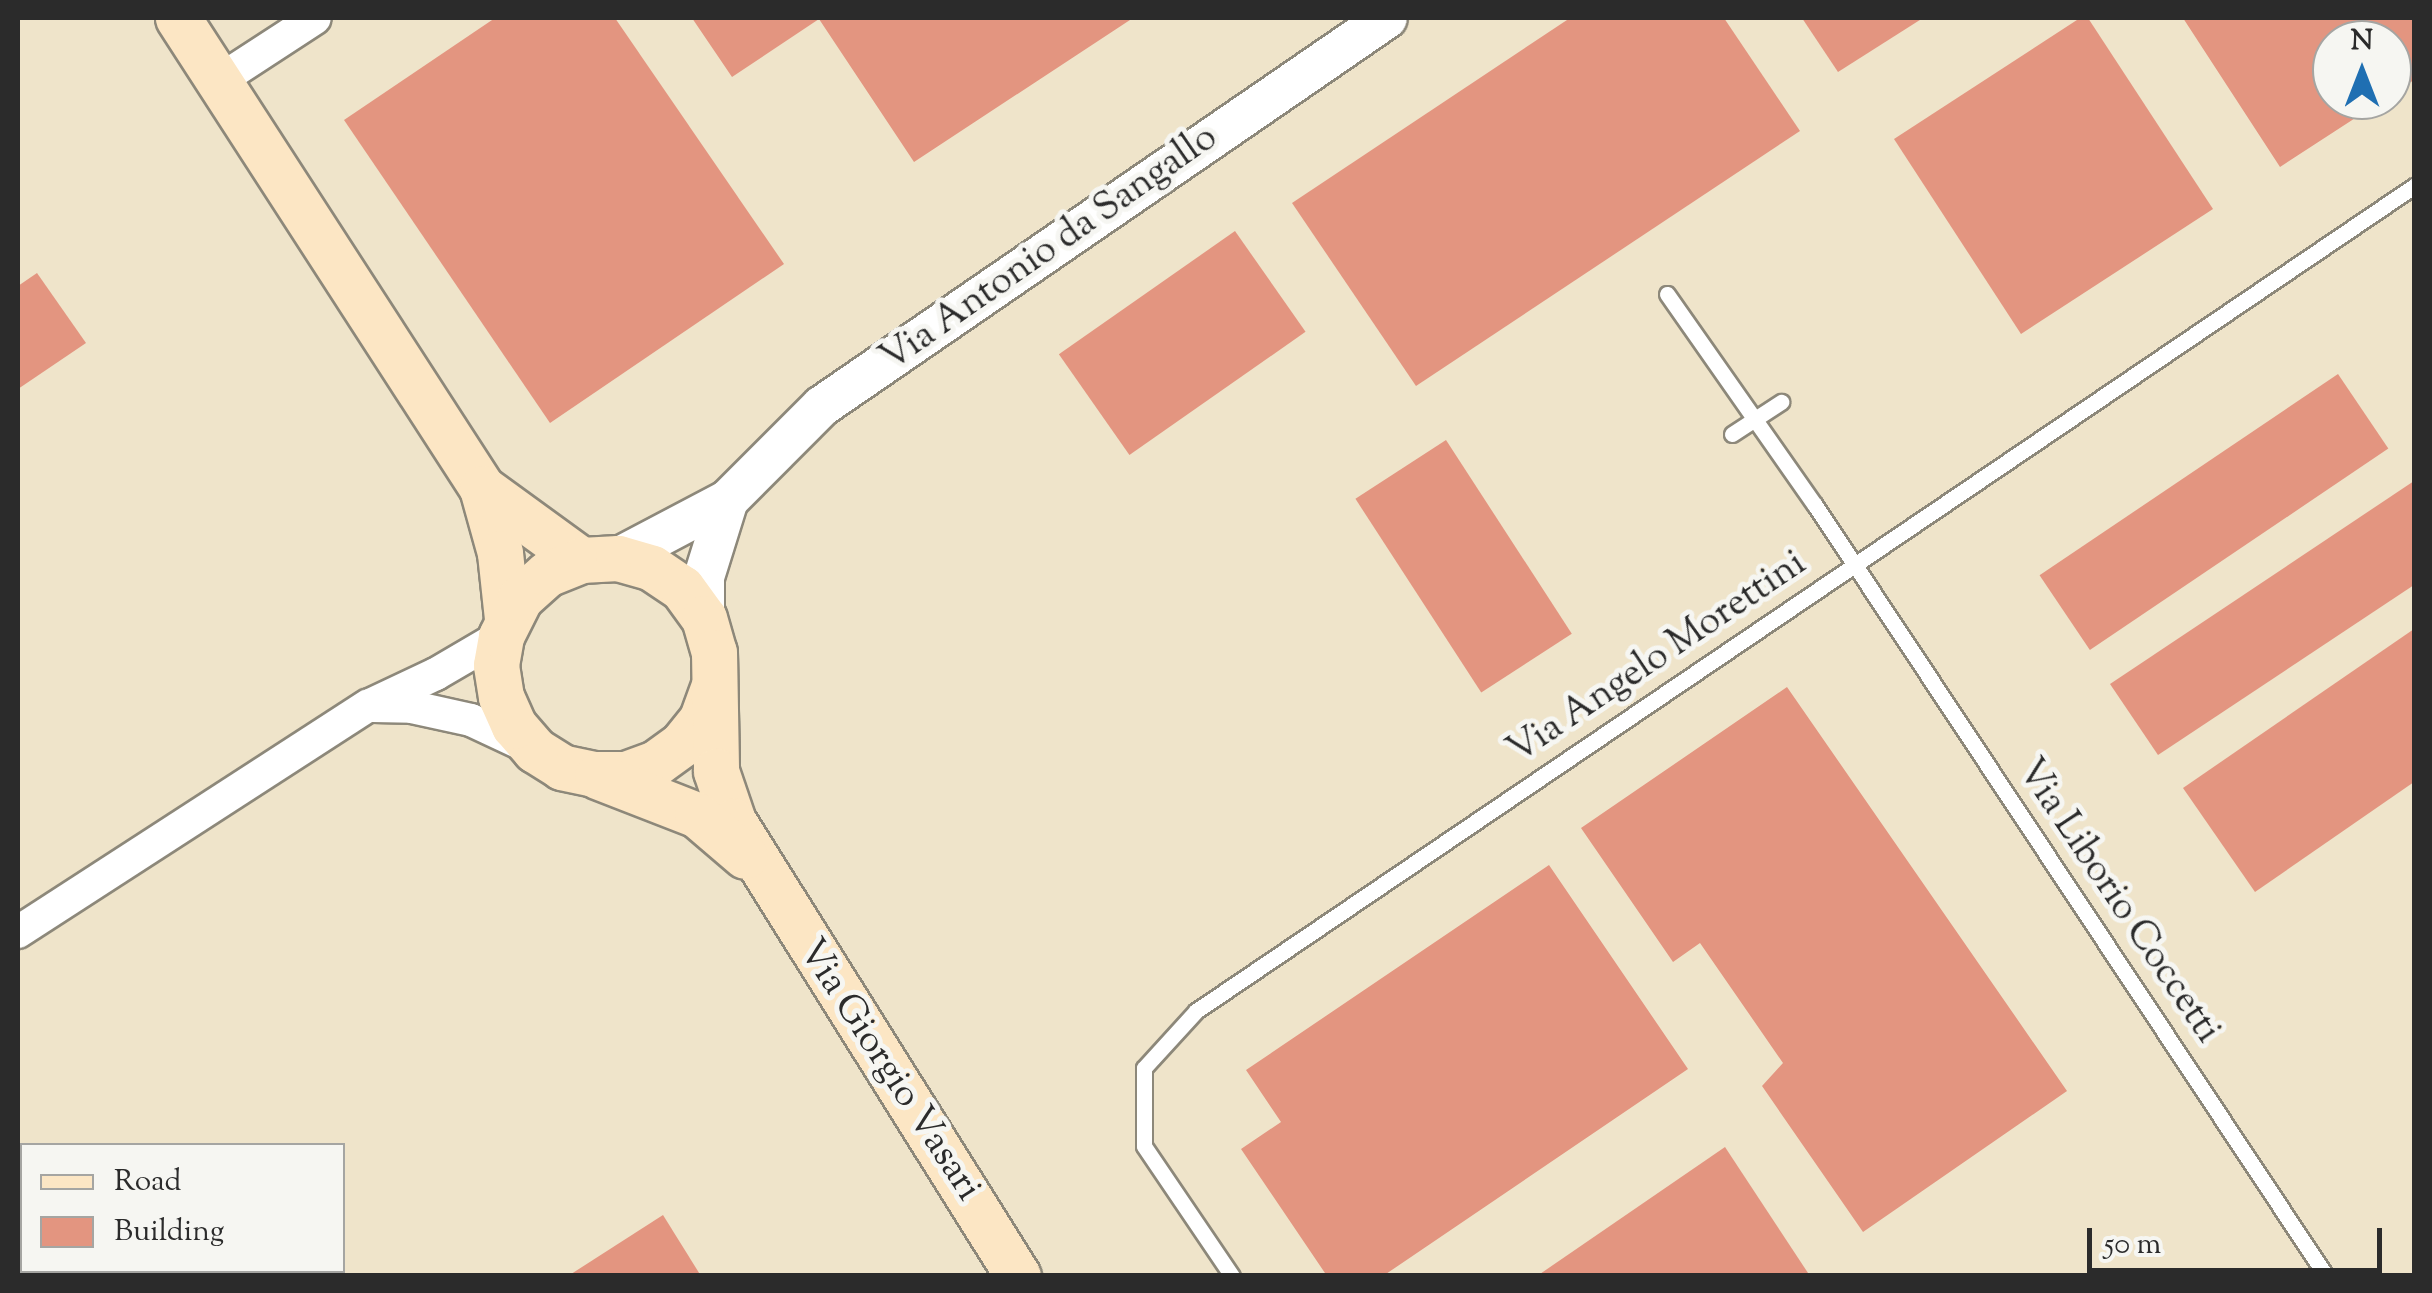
<!DOCTYPE html>
<html>
<head>
<meta charset="utf-8">
<style>
	body { margin:0 }
	#map { position:relative; width:2432px; height:1293px; overflow:hidden; background:#efe4ca; font-family:"Sorts Mill Goudy",serif }
	div>[style] { position:absolute }
	.building>* { inset:0; background:#e39580; transform-origin:0 0 }
	.roads { filter:drop-shadow(2px 0 #8d887a) drop-shadow(-2px 0 #8d887a) drop-shadow(0 2px #8d887a) drop-shadow(0 -2px #8d887a) }
	.service>* { height:15px; margin:-7.5px; padding:0 7.5px; transform-origin:7.5px; border-radius:7.5px; background:#fff }
	.minor>* { height:32px; margin:-16px; padding:0 16px; transform-origin:16px; border-radius:16px; background:#fff }
	.tertiary>* { height:40px; margin:-20px; padding:0 20px; transform-origin:20px; border-radius:20px; background:#fff }
	.secondary>* { height:45px; margin:-22.5px; padding:0 22.5px; transform-origin:22.5px; border-radius:22.5px; background:#fce6c4 }
	span { translate:-50% -50%; white-space:nowrap; text-align:center; line-height:1.15; -webkit-text-stroke:10px #f6f6f2; paint-order:stroke }
	.street-label { font-size:38px; color:#2b2b2b }
	.frame { position:absolute; inset:0; border:20px solid #2b2b2b; pointer-events:none }
	.legend { position:absolute; left:20px; top:1143px; width:325px; height:130px; box-sizing:border-box; background:#f6f6f2; border:2px solid #a5a5a2; margin:0; padding:12px 18px; list-style:none; font-size:30px; color:#2b2b2b }
	.legend li { display:flex; align-items:center; gap:20px; height:50px }
	.legend b { width:50px; border:2px solid #a5a5a2 }
	.north { position:absolute; left:2312px; top:20px; width:100px; height:100px; box-sizing:border-box; background:#f6f6f2; border:2px solid #a5a5a2; border-radius:50%; rotate:0deg; font-size:28px; font-weight:700; line-height:40px; text-align:center; color:#2b2b2b }
	.north::after { content:''; display:block; margin:auto; width:35px; height:45px; background:#1f6fb2; clip-path:polygon(50% 0,100% 100%,50% 72%,0 100%) }
	.scale { position:absolute; left:2087px; top:1228px; width:295px; height:45px; box-sizing:border-box; border:5px solid #2b2b2b; border-top:0; padding-left:12px; font-size:30px; line-height:35px; white-space:nowrap; color:#2b2b2b; -webkit-text-stroke:8px #f6f6f2; paint-order:stroke }
</style>
</head>
<body>
<div id="map">
	<div class="building">
		<i style="clip-path:polygon(495px 18px,615px 18px,784px 264px,550px 423px,344px 120px)"></i>
		<i style="clip-path:polygon(692px 18px,1133px 18px,914px 162px,819px 19px,732px 77px)"></i>
		<i style="clip-path:polygon(1570px 18px,1724px 18px,1800px 131px,1416px 386px,1292px 203px)"></i>
		<i style="clip-path:polygon(1802px 18px,1923px 18px,1838px 72px)"></i>
		<i style="clip-path:polygon(2080px 18px,2088px 18px,2213px 209px,2021px 334px,1894px 139px)"></i>
		<i style="clip-path:polygon(2183px 18px,2414px 18px,2414px 80px,2392px 94px,2392px 40px,2332px 40px,2332px 100px,2383px 100px,2280px 167px)"></i>
		<i style="left:1235px;top:231px;width:123px;height:215px;rotate:55deg"></i>
		<i style="clip-path:polygon(37px 273px,86px 343px,18px 389px,18px 286px)"></i>
		<i style="left:2338px;top:374px;width:90px;height:360px;rotate:56deg"></i>
		<i style="left:1446px;top:440px;width:231px;height:108px;rotate:57deg"></i>
		<i style="clip-path:polygon(2414px 481px,2414px 585px,2158px 755px,2110px 684px)"></i>
		<i style="clip-path:polygon(2414px 629px,2414px 782px,2255px 892px,2183px 788px)"></i>
		<i style="clip-path:polygon(1787px 687px,2067px 1091px,1863px 1232px,1762px 1086px,1783px 1063px,1700px 943px,1673px 962px,1581px 828px)"></i>
		<i style="clip-path:polygon(1549px 865px,1688px 1069px,1383px 1276px,1327px 1276px,1241px 1149px,1281px 1122px,1246px 1070px)"></i>
		<i style="clip-path:polygon(1725px 1147px,1810px 1276px,1537px 1276px)"></i>
		<i style="clip-path:polygon(18px 1186px,22px 1193px,22px 1270px,74px 1270px,78px 1276px,18px 1276px)"></i>
		<i style="clip-path:polygon(663px 1215px,701px 1276px,568px 1276px)"></i>
	</div>
	<div class="roads">
		<div class="service">
			<i style="left:1667px;top:294px;width:258px;rotate:55deg"></i>
			<i style="left:1815px;top:505px;width:925px;rotate:56.46deg"></i>
			<i style="left:1732px;top:434px;width:59px;rotate:-33.1deg"></i>
			<i style="left:1232px;top:1276px;width:157px;rotate:-124.1deg"></i>
			<i style="left:1144px;top:1146px;width:78px;rotate:-90deg"></i>
			<i style="left:1144px;top:1068px;width:77px;rotate:-47.6deg"></i>
			<i style="left:1196px;top:1011px;width:1471px;rotate:-34.11deg"></i>
		</div>
		<div class="minor">
			<i style="left:220px;top:80px;width:113px;rotate:-33.1deg"></i>
			<i style="left:373px;top:706px;width:39px;rotate:1deg"></i>
			<i style="left:412px;top:707px;width:60px;rotate:12.4deg"></i>
			<i style="left:471px;top:720px;width:66px;rotate:25deg"></i>
			<i style="left:18px;top:932px;width:417px;rotate:-32.9deg"></i>
			<i style="left:368px;top:706px;width:75px;rotate:-25.2deg"></i>
			<i style="left:436px;top:674px;width:75px;rotate:-30.3deg"></i>
		</div>
		<div class="tertiary">
			<i style="left:618px;top:558px;width:124px;rotate:-27.8deg"></i>
			<i style="left:728px;top:500px;width:133px;rotate:-45deg"></i>
			<i style="left:822px;top:406px;width:685px;rotate:-34.48deg"></i>
			<i style="left:704px;top:618px;width:41px;rotate:-90deg"></i>
			<i style="left:704px;top:577px;width:81px;rotate:-72.7deg"></i>
		</div>
		<div class="secondary">
			<i style="left:178px;top:18px;width:560px;rotate:57.1deg"></i>
			<i style="left:482px;top:488px;width:67px;rotate:74.5deg"></i>
			<i style="left:500px;top:553px;width:66px;rotate:83.9deg"></i>
			<i style="left:482px;top:488px;width:122px;rotate:36deg"></i>
			<i style="left:713px;top:688px;width:33px;rotate:110deg"></i>
			<i style="left:702px;top:719px;width:32px;rotate:129deg"></i>
			<i style="left:682px;top:744px;width:32px;rotate:144deg"></i>
			<i style="left:656px;top:763px;width:32px;rotate:160deg"></i>
			<i style="left:626px;top:774px;width:32px;rotate:180deg"></i>
			<i style="left:594px;top:774px;width:33px;rotate:-168deg"></i>
			<i style="left:562px;top:767px;width:32px;rotate:-148deg"></i>
			<i style="left:535px;top:750px;width:32px;rotate:-131deg"></i>
			<i style="left:514px;top:726px;width:32px;rotate:-114deg"></i>
			<i style="left:501px;top:697px;width:32px;rotate:-99deg"></i>
			<i style="left:496px;top:665px;width:29px;rotate:-80deg"></i>
			<i style="left:501px;top:636px;width:42px;rotate:-63.4deg"></i>
			<i style="left:520px;top:598px;width:36px;rotate:-42deg"></i>
			<i style="left:547px;top:574px;width:37px;rotate:-22deg"></i>
			<i style="left:581px;top:560px;width:37px;rotate:-3deg"></i>
			<i style="left:618px;top:558px;width:35px;rotate:16deg"></i>
			<i style="left:652px;top:568px;width:36px;rotate:34deg"></i>
			<i style="left:682px;top:588px;width:37px;rotate:54deg"></i>
			<i style="left:704px;top:618px;width:35px;rotate:74deg"></i>
			<i style="left:714px;top:652px;width:119px;rotate:89deg"></i>
			<i style="left:716px;top:771px;width:53px;rotate:71.2deg"></i>
			<i style="left:733px;top:821px;width:537px;rotate:57.94deg"></i>
			<i style="left:597px;top:776px;width:107px;rotate:21.3deg"></i>
			<i style="left:697px;top:815px;width:63px;rotate:40.5deg"></i>
		</div>
	</div>
	<div class="street-label">
		<span style="left:1050px;top:250px;rotate:-35deg">Via Antonio da Sangallo</span>
		<span style="left:1658px;top:659px;rotate:-34deg">Via Angelo Morettini</span>
		<span style="left:2117px;top:902px;rotate:56deg">Via Liborio Coccetti</span>
		<span style="left:888px;top:1071px;rotate:57deg">Via Giorgio Vasari</span>
	</div>
	<div class="frame"></div>
	<ul class="legend">
	<li><b style="height:12px;background:#fce6c4"></b>Road</li>
	<li><b style="height:28px;background:#e39580"></b>Building</li>
	</ul>
	<div class="north">N</div>
	<div class="scale">50 m</div>
</div>
</body>
</html>
